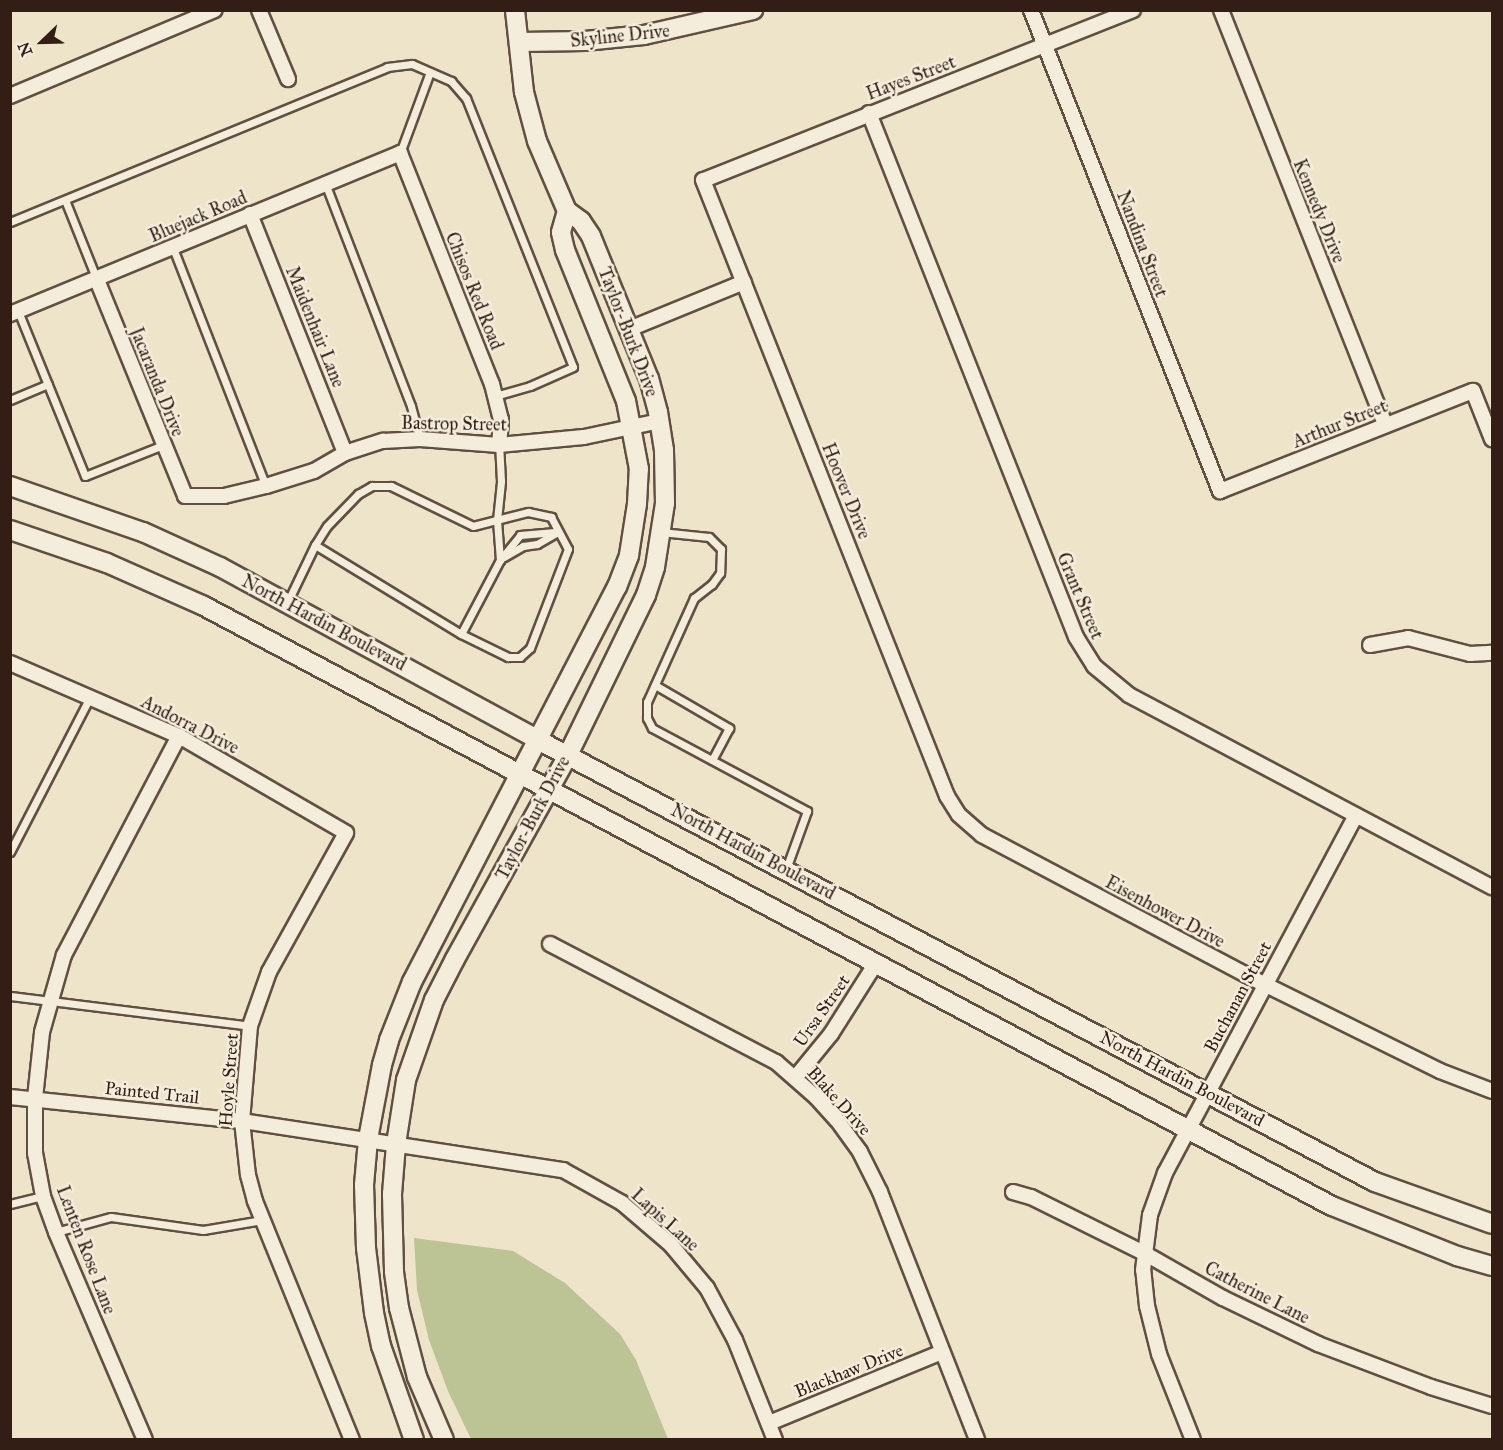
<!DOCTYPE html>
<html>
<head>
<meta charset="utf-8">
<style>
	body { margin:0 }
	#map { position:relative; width:1503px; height:1450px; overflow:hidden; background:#eee4c9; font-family:"IM FELL Great Primer",serif }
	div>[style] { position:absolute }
	.green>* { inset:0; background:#bcc394 }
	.roads { filter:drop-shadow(2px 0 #615041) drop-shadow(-2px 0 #615041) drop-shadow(0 2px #615041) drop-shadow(0 -2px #615041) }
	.lane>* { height:7px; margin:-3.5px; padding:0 3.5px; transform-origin:3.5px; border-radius:3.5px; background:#f4eddc }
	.street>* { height:14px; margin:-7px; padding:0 7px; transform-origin:7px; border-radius:7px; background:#f4eddc }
	.secondary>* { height:18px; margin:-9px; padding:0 9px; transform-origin:9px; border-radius:9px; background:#f4eddc }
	span { translate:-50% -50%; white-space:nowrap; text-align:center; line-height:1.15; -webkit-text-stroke:5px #f4eddc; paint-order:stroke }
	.street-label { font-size:18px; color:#321e14 }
	.frame { position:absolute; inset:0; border:12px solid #321e14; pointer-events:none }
	.north { position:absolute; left:12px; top:12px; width:60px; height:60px; -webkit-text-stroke:4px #f4eddc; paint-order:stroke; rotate:247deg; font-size:16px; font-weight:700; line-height:24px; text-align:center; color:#321e14 }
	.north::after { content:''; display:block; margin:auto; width:21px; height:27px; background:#321e14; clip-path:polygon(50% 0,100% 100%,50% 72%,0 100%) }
</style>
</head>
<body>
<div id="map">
	<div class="green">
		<i style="clip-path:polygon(414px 1238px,513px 1251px,565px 1283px,620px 1334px,636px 1360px,668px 1439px,471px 1439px,448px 1391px,429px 1340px,417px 1290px)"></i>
	</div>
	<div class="roads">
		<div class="lane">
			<i style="left:400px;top:153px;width:86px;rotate:-69.7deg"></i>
			<i style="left:325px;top:183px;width:239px;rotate:68.9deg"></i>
			<i style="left:411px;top:406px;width:34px;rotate:75deg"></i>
			<i style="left:65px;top:200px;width:86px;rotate:68.2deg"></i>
			<i style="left:10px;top:222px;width:408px;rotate:-22.3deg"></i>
			<i style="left:387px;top:67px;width:25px;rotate:-7deg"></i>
			<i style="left:412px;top:64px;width:43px;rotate:23.6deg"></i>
			<i style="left:451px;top:81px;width:23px;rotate:49deg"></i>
			<i style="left:466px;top:98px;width:289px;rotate:68.3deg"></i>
			<i style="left:573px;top:367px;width:47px;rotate:156.2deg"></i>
			<i style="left:530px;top:386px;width:36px;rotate:164deg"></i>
			<i style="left:173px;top:248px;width:256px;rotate:68.7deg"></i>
			<i style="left:18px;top:311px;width:178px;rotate:67.9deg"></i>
			<i style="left:85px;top:476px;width:84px;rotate:-21.7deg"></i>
			<i style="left:10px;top:400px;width:41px;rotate:-22.8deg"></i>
			<i style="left:661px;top:532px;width:48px;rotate:5.9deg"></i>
			<i style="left:709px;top:537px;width:17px;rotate:45deg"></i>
			<i style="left:721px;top:549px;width:24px;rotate:92deg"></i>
			<i style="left:720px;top:573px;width:14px;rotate:126deg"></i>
			<i style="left:712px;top:584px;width:23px;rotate:142deg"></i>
			<i style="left:694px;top:598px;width:114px;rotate:114.3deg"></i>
			<i style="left:647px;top:702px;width:16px;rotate:90deg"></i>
			<i style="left:647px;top:718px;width:11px;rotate:63deg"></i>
			<i style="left:652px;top:728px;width:176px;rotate:28.2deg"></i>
			<i style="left:807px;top:811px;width:62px;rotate:109.9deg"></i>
			<i style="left:315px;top:545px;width:22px;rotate:-58deg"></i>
			<i style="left:327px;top:526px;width:45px;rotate:-45.9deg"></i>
			<i style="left:358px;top:494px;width:16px;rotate:-30deg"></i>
			<i style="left:372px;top:486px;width:19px"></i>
			<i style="left:391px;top:486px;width:91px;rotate:26deg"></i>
			<i style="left:473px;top:526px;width:57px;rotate:-14.3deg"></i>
			<i style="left:528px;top:512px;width:24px;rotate:12deg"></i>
			<i style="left:551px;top:517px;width:36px;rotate:62deg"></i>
			<i style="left:568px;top:549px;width:106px;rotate:111deg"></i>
			<i style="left:530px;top:648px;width:13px;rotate:138deg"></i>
			<i style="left:520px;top:657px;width:12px;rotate:180deg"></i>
			<i style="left:508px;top:657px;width:52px;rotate:-153.9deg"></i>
			<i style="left:504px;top:557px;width:22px;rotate:-30deg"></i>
			<i style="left:523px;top:546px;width:14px;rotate:-8deg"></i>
			<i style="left:537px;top:544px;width:22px;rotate:-30deg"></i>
			<i style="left:500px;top:560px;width:32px;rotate:-51deg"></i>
			<i style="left:520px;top:535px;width:38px;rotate:-5deg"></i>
			<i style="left:288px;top:601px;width:62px;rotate:-64.3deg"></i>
			<i style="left:315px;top:545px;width:171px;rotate:31.4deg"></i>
			<i style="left:461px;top:634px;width:84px;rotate:-62.2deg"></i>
			<i style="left:500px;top:560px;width:40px;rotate:-94.3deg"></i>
			<i style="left:497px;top:520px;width:39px;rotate:-84deg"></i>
			<i style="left:501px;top:481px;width:36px;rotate:-93deg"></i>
			<i style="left:655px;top:685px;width:86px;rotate:30.2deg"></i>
			<i style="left:729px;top:728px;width:36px;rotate:118deg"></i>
			<i style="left:10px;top:852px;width:174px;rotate:-62.7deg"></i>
			<i style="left:10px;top:996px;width:242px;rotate:7.1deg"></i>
			<i style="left:10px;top:1204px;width:34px;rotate:-14deg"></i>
			<i style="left:56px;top:1232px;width:57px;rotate:-15.3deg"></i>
			<i style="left:111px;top:1217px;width:93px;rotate:8deg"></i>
			<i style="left:203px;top:1230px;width:60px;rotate:-9.6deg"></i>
		</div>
		<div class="street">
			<i style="left:259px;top:10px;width:75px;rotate:67.2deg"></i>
			<i style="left:1031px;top:10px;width:517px;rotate:68.55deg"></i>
			<i style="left:1220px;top:491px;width:272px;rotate:-21.6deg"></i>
			<i style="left:1473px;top:391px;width:52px;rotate:68.4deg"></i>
			<i style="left:1133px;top:10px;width:462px;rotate:158.4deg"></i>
			<i style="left:703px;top:180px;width:663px;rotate:68.39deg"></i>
			<i style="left:947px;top:796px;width:22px;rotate:58deg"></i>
			<i style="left:959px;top:815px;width:30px;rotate:41deg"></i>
			<i style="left:982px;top:835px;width:319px;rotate:27.9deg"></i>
			<i style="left:1264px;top:984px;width:196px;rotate:26.3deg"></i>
			<i style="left:1440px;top:1071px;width:56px;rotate:21deg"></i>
			<i style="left:1221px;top:10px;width:446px;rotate:68.4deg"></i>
			<i style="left:10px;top:96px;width:222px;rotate:-22.8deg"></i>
			<i style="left:869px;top:113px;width:563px;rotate:68.44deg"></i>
			<i style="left:1076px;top:637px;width:34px;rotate:58deg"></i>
			<i style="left:1094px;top:666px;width:45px;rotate:39.6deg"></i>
			<i style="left:1129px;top:695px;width:411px;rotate:27.9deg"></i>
			<i style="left:250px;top:214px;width:257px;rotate:68.3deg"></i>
			<i style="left:97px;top:280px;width:233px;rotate:67.8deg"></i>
			<i style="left:185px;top:496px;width:39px"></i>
			<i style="left:224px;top:496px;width:43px;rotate:-13.4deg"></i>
			<i style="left:266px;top:486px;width:50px;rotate:-17.4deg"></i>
			<i style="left:314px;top:471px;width:36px;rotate:-30deg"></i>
			<i style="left:345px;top:453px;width:40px;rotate:-18deg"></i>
			<i style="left:383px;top:441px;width:37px;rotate:-3deg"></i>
			<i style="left:420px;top:439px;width:79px;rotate:4.3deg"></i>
			<i style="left:499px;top:445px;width:85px;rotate:-5.4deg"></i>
			<i style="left:584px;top:437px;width:78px;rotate:-11.9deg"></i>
			<i style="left:10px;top:314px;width:422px;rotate:-22.4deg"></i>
			<i style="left:400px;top:153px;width:249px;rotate:68.3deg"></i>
			<i style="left:492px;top:384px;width:36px;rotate:76deg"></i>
			<i style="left:501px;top:419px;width:26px;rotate:94deg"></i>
			<i style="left:629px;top:329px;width:124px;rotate:-22.2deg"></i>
			<i style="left:1370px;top:645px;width:39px;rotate:-10deg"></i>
			<i style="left:1408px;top:638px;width:64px;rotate:14.5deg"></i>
			<i style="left:1470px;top:654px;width:22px;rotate:-3deg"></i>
			<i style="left:10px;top:663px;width:184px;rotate:23.4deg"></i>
			<i style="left:179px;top:736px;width:193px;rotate:30.1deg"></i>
			<i style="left:346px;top:833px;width:159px;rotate:119deg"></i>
			<i style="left:269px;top:972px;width:57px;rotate:109.4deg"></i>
			<i style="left:250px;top:1026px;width:95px;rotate:94.8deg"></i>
			<i style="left:242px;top:1121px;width:54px;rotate:83.7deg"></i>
			<i style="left:248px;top:1175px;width:27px;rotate:75deg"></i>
			<i style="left:255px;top:1201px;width:258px;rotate:67.9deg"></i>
			<i style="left:550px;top:944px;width:255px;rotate:27.6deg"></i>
			<i style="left:776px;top:1062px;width:53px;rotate:41.2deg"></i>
			<i style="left:816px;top:1097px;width:31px;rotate:48deg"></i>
			<i style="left:837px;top:1120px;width:39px;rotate:54deg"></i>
			<i style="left:860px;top:1152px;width:45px;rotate:63.4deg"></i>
			<i style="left:880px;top:1192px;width:266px;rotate:68.6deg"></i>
			<i style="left:795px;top:1078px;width:57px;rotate:-50.7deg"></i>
			<i style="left:831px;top:1034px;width:84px;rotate:-57.6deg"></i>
			<i style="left:10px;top:1097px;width:233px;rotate:5.9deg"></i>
			<i style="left:242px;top:1121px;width:325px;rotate:8.7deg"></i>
			<i style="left:563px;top:1170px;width:68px;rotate:29.2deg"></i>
			<i style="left:622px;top:1203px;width:65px;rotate:40.6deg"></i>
			<i style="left:671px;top:1245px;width:56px;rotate:50.1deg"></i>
			<i style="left:707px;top:1288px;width:59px;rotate:61.7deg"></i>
			<i style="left:735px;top:1340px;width:108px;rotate:68.2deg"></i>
			<i style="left:1013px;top:1192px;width:19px;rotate:16deg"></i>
			<i style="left:1031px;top:1197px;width:126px;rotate:26.4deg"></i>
			<i style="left:1144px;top:1253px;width:91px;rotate:29.7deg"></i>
			<i style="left:1223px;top:1298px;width:106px;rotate:25.8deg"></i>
			<i style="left:1318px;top:1344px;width:121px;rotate:20.8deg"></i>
			<i style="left:1431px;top:1387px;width:64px;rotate:17.3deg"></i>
			<i style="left:769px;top:1423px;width:187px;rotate:-22.3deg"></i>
			<i style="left:145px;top:1440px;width:226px;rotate:-113.2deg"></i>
			<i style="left:56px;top:1232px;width:38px;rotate:-110deg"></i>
			<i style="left:43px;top:1196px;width:44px;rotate:-100.5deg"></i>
			<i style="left:35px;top:1153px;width:55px;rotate:-90deg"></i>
			<i style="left:35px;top:1098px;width:66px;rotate:-83.9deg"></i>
			<i style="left:42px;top:1032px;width:80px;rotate:-74.1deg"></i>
			<i style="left:64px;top:955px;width:247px;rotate:-62.3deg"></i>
			<i style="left:1193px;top:1440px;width:92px;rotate:-111.6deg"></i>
			<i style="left:1159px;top:1354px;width:49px;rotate:-104deg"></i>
			<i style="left:1147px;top:1306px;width:36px;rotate:-96deg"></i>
			<i style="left:1143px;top:1270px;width:55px;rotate:-82.7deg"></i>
			<i style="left:1150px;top:1215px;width:45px;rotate:-70.3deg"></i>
			<i style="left:1165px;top:1173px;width:405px;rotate:-61.9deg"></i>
		</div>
		<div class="secondary">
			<i style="left:520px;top:42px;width:65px;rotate:-0.9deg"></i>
			<i style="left:585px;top:41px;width:59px;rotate:-5.8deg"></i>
			<i style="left:644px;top:35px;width:112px;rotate:-12.9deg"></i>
			<i style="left:10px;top:486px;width:141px;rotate:19.1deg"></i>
			<i style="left:143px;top:532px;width:85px;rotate:24.4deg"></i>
			<i style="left:220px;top:567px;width:362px;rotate:28.5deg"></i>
			<i style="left:538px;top:740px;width:947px;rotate:27.84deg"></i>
			<i style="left:1375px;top:1182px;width:124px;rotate:19.7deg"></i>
			<i style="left:10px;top:530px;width:102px;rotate:18.8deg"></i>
			<i style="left:107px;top:563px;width:104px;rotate:23.9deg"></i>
			<i style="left:202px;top:605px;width:1280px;rotate:28.01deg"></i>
			<i style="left:1332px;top:1206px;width:135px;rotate:21.8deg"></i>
			<i style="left:1457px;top:1256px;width:36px;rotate:16deg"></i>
			<i style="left:414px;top:1440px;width:100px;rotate:-109.3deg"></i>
			<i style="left:381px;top:1346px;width:34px;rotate:-102deg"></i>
			<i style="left:374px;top:1313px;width:65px;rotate:-97deg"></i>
			<i style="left:366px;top:1248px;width:63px;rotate:-91.8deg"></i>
			<i style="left:364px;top:1185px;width:46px;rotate:-85deg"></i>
			<i style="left:368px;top:1139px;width:75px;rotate:-79.3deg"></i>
			<i style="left:382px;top:1065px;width:26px;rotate:-74deg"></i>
			<i style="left:389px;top:1040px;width:62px;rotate:-68.4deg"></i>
			<i style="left:412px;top:982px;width:445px;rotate:-62.6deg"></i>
			<i style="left:617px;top:587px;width:34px;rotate:-69deg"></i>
			<i style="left:629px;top:555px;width:52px;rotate:-81.1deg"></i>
			<i style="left:637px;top:504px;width:35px;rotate:-87deg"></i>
			<i style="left:639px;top:469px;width:69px;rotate:-100.8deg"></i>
			<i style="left:626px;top:401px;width:163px;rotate:-112deg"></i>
			<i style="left:565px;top:250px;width:18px;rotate:-103deg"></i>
			<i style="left:561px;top:232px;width:22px;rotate:-74deg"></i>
			<i style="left:444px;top:1440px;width:69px;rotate:-113.2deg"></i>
			<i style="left:417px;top:1377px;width:71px;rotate:-104.6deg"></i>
			<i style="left:399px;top:1308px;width:37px;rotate:-98deg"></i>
			<i style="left:394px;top:1271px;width:77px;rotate:-91.5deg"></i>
			<i style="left:392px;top:1194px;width:50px;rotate:-85.4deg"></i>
			<i style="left:396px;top:1144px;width:65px;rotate:-81.1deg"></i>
			<i style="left:406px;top:1080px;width:85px;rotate:-70.7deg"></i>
			<i style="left:434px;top:1000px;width:46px;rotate:-62.9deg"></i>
			<i style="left:455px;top:959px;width:233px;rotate:-61deg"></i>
			<i style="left:568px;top:755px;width:178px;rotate:-64deg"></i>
			<i style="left:646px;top:595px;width:29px;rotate:-72deg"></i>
			<i style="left:655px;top:567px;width:65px;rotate:-81.1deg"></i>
			<i style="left:665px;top:503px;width:53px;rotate:-91.1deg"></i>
			<i style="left:664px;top:450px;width:38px;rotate:-99deg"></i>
			<i style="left:658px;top:412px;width:34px;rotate:-105deg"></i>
			<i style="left:649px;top:379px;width:154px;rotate:-112.1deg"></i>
			<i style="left:591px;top:236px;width:18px;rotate:-124deg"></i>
			<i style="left:581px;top:221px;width:17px;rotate:-144deg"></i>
			<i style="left:567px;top:211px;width:76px;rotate:-113.2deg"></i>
			<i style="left:537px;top:141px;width:51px;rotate:-104.9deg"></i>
			<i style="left:524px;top:92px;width:82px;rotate:-96.3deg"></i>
		</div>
	</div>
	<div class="street-label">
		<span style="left:620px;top:36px;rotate:-6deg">Skyline Drive</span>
		<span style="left:911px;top:78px;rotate:-21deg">Hayes Street</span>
		<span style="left:1319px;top:211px;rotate:68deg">Kennedy Drive</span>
		<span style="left:198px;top:217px;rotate:-23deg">Bluejack Road</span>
		<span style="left:1142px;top:244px;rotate:69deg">Nandina Street</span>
		<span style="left:474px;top:291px;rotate:68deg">Chisos Red Road</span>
		<span style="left:315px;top:327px;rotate:68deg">Maidenhair Lane</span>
		<span style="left:628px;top:332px;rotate:69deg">Taylor-Burk Drive</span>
		<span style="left:157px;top:382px;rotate:68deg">Jacaranda Drive</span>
		<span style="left:454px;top:424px;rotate:1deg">Bastrop Street</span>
		<span style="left:1340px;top:424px;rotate:-22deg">Arthur Street</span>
		<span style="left:846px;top:491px;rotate:68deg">Hoover Drive</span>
		<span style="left:1080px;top:596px;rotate:67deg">Grant Street</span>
		<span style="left:324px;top:623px;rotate:28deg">North Hardin Boulevard</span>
		<span style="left:190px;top:725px;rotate:27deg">Andorra Drive</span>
		<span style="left:533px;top:818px;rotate:-62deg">Taylor-Burk Drive</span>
		<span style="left:753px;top:852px;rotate:28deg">North Hardin Boulevard</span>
		<span style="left:1165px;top:912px;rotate:28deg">Eisenhower Drive</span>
		<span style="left:1238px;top:997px;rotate:-62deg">Buchanan Street</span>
		<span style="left:822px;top:1011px;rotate:-55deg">Ursa Street</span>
		<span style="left:1182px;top:1079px;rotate:28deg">North Hardin Boulevard</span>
		<span style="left:229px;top:1080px;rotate:-86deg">Hoyle Street</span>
		<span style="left:152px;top:1093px;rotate:6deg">Painted Trail</span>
		<span style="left:839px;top:1101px;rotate:48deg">Blake Drive</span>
		<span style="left:665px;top:1220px;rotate:42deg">Lapis Lane</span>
		<span style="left:86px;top:1250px;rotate:69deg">Lenten Rose Lane</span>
		<span style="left:1257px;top:1293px;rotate:27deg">Catherine Lane</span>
		<span style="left:849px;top:1371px;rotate:-22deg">Blackhaw Drive</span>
	</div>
	<div class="frame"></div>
	<div class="north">N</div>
</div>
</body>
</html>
